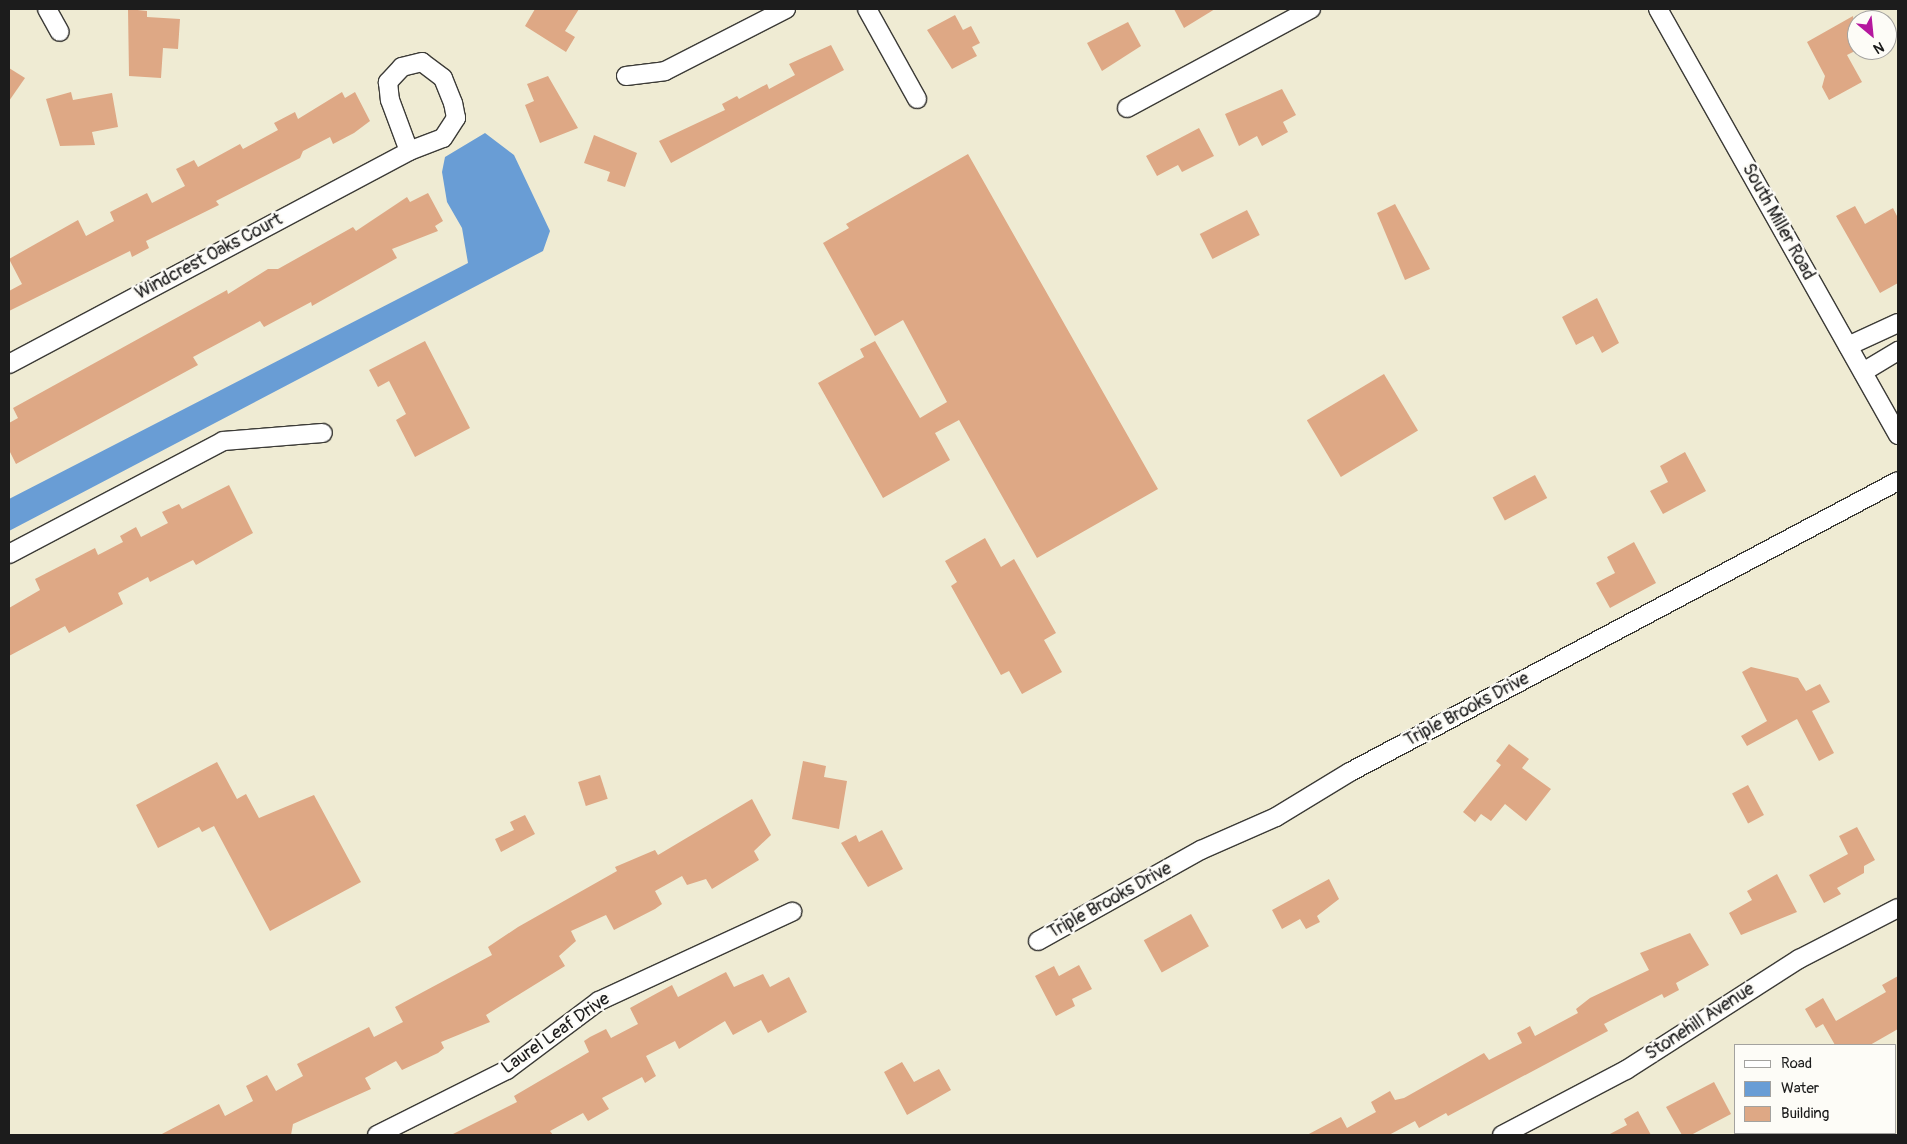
<!DOCTYPE html>
<html>
<head>
<meta charset="utf-8">
<style>
	body { margin:0 }
	#map { position:relative; width:1907px; height:1144px; overflow:hidden; background:#efebd3; font-family:Pangolin,sans-serif }
	div>[style] { position:absolute }
	.water>* { inset:0; background:#699dd5 }
	.building>* { inset:0; background:#dea885; transform-origin:0 0 }
	.roads { filter:drop-shadow(1px 0 #3c3b37) drop-shadow(-1px 0 #3c3b37) drop-shadow(0 1px #3c3b37) drop-shadow(0 -1px #3c3b37) }
	.minor>* { height:18px; margin:-9px; padding:0 9px; transform-origin:9px; border-radius:9px; background:#fff }
	span { translate:-50% -50%; white-space:nowrap; text-align:center; line-height:1.15; -webkit-text-stroke:5px #fdfcf7; paint-order:stroke }
	.street-label { font-size:18px; color:#1c1c1c }
	.frame { position:absolute; inset:0; border:10px solid #1c1c1c; pointer-events:none }
	.legend { position:absolute; left:1734px; top:1044px; width:162px; height:90px; box-sizing:border-box; background:#fdfcf7; border:1px solid #a3a29f; margin:0; padding:6px 9px; list-style:none; font-size:15px; color:#1c1c1c }
	.legend li { display:flex; align-items:center; gap:10px; height:25px }
	.legend b { width:25px; border:1px solid #a3a29f }
	.north { position:absolute; left:1847px; top:10px; width:50px; height:50px; box-sizing:border-box; background:#fdfcf7; border:1px solid #a3a29f; border-radius:50%; rotate:152deg; font-size:14px; font-weight:700; line-height:20px; text-align:center; color:#1c1c1c }
	.north::after { content:''; display:block; margin:auto; width:18px; height:22px; background:#b5179e; clip-path:polygon(50% 0,100% 100%,50% 72%,0 100%) }
</style>
</head>
<body>
<div id="map">
	<div class="water">
		<i style="clip-path:polygon(485px 133px,514px 155px,550px 231px,543px 251px,9px 531px,9px 499px,468px 263px,462px 228px,447px 202px,442px 172px,445px 157px)"></i>
	</div>
	<div class="building">
		<i style="clip-path:polygon(128px 9px,147px 11px,147px 17px,180px 19px,178px 49px,163px 48px,161px 78px,129px 76px)"></i>
		<i style="clip-path:polygon(535px 9px,579px 9px,565px 31px,575px 37px,566px 52px,525px 26px)"></i>
		<i style="clip-path:polygon(1174px 9px,1215px 9px,1184px 28px)"></i>
		<i style="clip-path:polygon(955px 15px,963px 30px,971px 26px,980px 43px,972px 47px,977px 56px,952px 69px,927px 30px)"></i>
		<i style="clip-path:polygon(1853px 16px,1857px 50px,1847px 55px,1862px 82px,1829px 100px,1822px 87px,1825px 76px,1807px 42px)"></i>
		<i style="clip-path:polygon(1128px 22px,1141px 46px,1102px 71px,1087px 43px)"></i>
		<i style="clip-path:polygon(831px 45px,844px 70px,671px 163px,659px 141px,725px 110px,722px 104px,737px 96px,739px 99px,767px 84px,769px 89px,795px 75px,789px 64px)"></i>
		<i style="clip-path:polygon(9px 68px,25px 78px,9px 101px)"></i>
		<i style="clip-path:polygon(548px 76px,578px 128px,540px 143px,525px 105px,534px 101px,527px 84px)"></i>
		<i style="clip-path:polygon(1282px 89px,1296px 115px,1283px 122px,1288px 132px,1262px 146px,1257px 136px,1239px 146px,1225px 114px)"></i>
		<i style="clip-path:polygon(71px 92px,73px 100px,112px 93px,118px 127px,92px 132px,95px 145px,60px 146px,46px 99px)"></i>
		<i style="clip-path:polygon(342px 92px,345px 98px,355px 92px,370px 121px,354px 133px,333px 144px,330px 137px,303px 151px,300px 158px,216px 201px,219px 205px,146px 241px,149px 248px,132px 257px,130px 251px,9px 311px,9px 291px,22px 284px,9px 259px,78px 220px,86px 236px,114px 221px,110px 212px,147px 193px,152px 203px,185px 186px,176px 169px,194px 160px,198px 167px,240px 144px,243px 149px,278px 130px,274px 123px,295px 112px,298px 119px)"></i>
		<i style="clip-path:polygon(1199px 128px,1214px 156px,1182px 172px,1178px 165px,1157px 176px,1146px 156px)"></i>
		<i style="clip-path:polygon(594px 135px,637px 153px,625px 187px,607px 181px,610px 172px,584px 163px)"></i>
		<i style="clip-path:polygon(968px 154px,1158px 489px,1037px 558px,959px 420px,935px 433px,950px 460px,883px 498px,818px 383px,864px 357px,860px 349px,875px 341px,920px 418px,947px 402px,903px 320px,875px 336px,823px 243px,849px 228px,846px 224px)"></i>
		<i style="clip-path:polygon(428px 193px,443px 221px,435px 226px,438px 231px,392px 249px,397px 258px,312px 306px,311px 302px,264px 327px,260px 321px,193px 357px,198px 365px,16px 464px,9px 450px,9px 423px,18px 418px,13px 408px,227px 290px,228px 294px,268px 269px,278px 269px,353px 227px,356px 231px,407px 197px,410px 202px)"></i>
		<i style="clip-path:polygon(1395px 204px,1430px 269px,1405px 280px,1377px 213px)"></i>
		<i style="clip-path:polygon(1855px 206px,1865px 224px,1893px 208px,1898px 218px,1898px 283px,1880px 293px,1836px 216px)"></i>
		<i style="left:1247px;top:210px;width:28px;height:53px;rotate:63deg"></i>
		<i style="clip-path:polygon(1597px 298px,1619px 343px,1602px 353px,1593px 336px,1576px 345px,1562px 317px)"></i>
		<i style="clip-path:polygon(425px 341px,470px 428px,415px 457px,396px 420px,406px 414px,389px 381px,378px 387px,369px 370px)"></i>
		<i style="left:1384px;top:374px;width:66px;height:90px;rotate:59deg"></i>
		<i style="clip-path:polygon(1685px 452px,1706px 491px,1663px 514px,1650px 491px,1668px 482px,1660px 466px)"></i>
		<i style="left:1535px;top:475px;width:26px;height:48px;rotate:62deg"></i>
		<i style="clip-path:polygon(229px 485px,253px 533px,196px 565px,193px 560px,150px 582px,148px 577px,118px 593px,123px 604px,69px 633px,65px 626px,9px 656px,9px 608px,40px 590px,35px 579px,95px 548px,98px 555px,123px 542px,120px 536px,136px 527px,141px 537px,168px 523px,162px 512px,179px 504px,182px 509px)"></i>
		<i style="clip-path:polygon(985px 538px,1001px 567px,1014px 559px,1056px 633px,1044px 640px,1062px 672px,1022px 694px,1009px 671px,1001px 675px,951px 586px,957px 582px,945px 561px)"></i>
		<i style="clip-path:polygon(1634px 542px,1656px 583px,1610px 608px,1596px 583px,1615px 573px,1607px 557px)"></i>
		<i style="clip-path:polygon(1751px 667px,1798px 678px,1806px 691px,1820px 684px,1830px 702px,1812px 711px,1834px 753px,1819px 761px,1797px 719px,1747px 746px,1741px 736px,1767px 721px,1742px 672px)"></i>
		<i style="clip-path:polygon(1509px 744px,1529px 759px,1522px 768px,1551px 789px,1526px 821px,1505px 804px,1491px 821px,1481px 814px,1475px 822px,1463px 812px,1501px 765px,1496px 761px)"></i>
		<i style="clip-path:polygon(803px 761px,826px 766px,824px 777px,847px 781px,839px 829px,792px 819px)"></i>
		<i style="clip-path:polygon(217px 762px,237px 799px,246px 794px,259px 818px,314px 795px,361px 882px,270px 931px,214px 826px,202px 832px,199px 827px,158px 848px,136px 805px)"></i>
		<i style="left:600px;top:775px;width:25px;height:23px;rotate:72deg"></i>
		<i style="left:1748px;top:785px;width:34px;height:18px;rotate:62deg"></i>
		<i style="clip-path:polygon(752px 799px,771px 835px,754px 851px,759px 860px,712px 889px,706px 879px,687px 885px,682px 876px,655px 891px,662px 904px,655px 909px,614px 930px,606px 915px,571px 931px,576px 941px,559px 956px,565px 966px,486px 1015px,490px 1022px,441px 1042px,444px 1048px,438px 1053px,402px 1070px,396px 1061px,365px 1078px,371px 1089px,293px 1124px,291px 1135px,160px 1135px,219px 1104px,225px 1116px,253px 1101px,246px 1086px,267px 1075px,276px 1091px,303px 1076px,297px 1064px,369px 1027px,374px 1037px,403px 1022px,395px 1007px,492px 955px,488px 947px,518px 927px,617px 871px,615px 867px,655px 850px,658px 855px)"></i>
		<i style="clip-path:polygon(525px 815px,535px 834px,501px 852px,495px 839px,514px 830px,510px 822px)"></i>
		<i style="clip-path:polygon(1857px 827px,1875px 860px,1864px 866px,1864px 873px,1837px 888px,1841px 894px,1824px 903px,1809px 875px,1848px 854px,1839px 836px)"></i>
		<i style="clip-path:polygon(882px 830px,903px 869px,868px 887px,841px 843px,856px 835px,859px 842px)"></i>
		<i style="clip-path:polygon(1777px 874px,1797px 912px,1741px 935px,1729px 913px,1752px 900px,1747px 891px)"></i>
		<i style="clip-path:polygon(1329px 879px,1339px 899px,1317px 916px,1320px 922px,1306px 929px,1300px 919px,1282px 929px,1272px 910px)"></i>
		<i style="left:1191px;top:914px;width:37px;height:54px;rotate:61deg"></i>
		<i style="clip-path:polygon(1690px 933px,1709px 965px,1676px 983px,1679px 990px,1664px 998px,1662px 994px,1604px 1024px,1608px 1031px,1448px 1116px,1446px 1113px,1419px 1128px,1415px 1121px,1389px 1135px,1307px 1135px,1341px 1117px,1347px 1128px,1376px 1112px,1371px 1102px,1390px 1091px,1395px 1100px,1404px 1098px,1484px 1053px,1489px 1060px,1522px 1043px,1517px 1033px,1530px 1026px,1535px 1036px,1578px 1013px,1576px 1009px,1590px 998px,1649px 970px,1640px 953px)"></i>
		<i style="clip-path:polygon(1079px 965px,1092px 989px,1072px 999px,1075px 1006px,1056px 1016px,1035px 976px,1054px 966px,1059px 976px)"></i>
		<i style="clip-path:polygon(726px 972px,734px 987px,763px 974px,770px 987px,789px 977px,807px 1012px,768px 1033px,761px 1020px,733px 1035px,725px 1021px,679px 1049px,675px 1041px,646px 1056px,656px 1076px,645px 1083px,642px 1077px,602px 1098px,609px 1109px,588px 1121px,583px 1113px,550px 1131px,553px 1135px,451px 1135px,517px 1102px,514px 1096px,589px 1052px,584px 1041px,590px 1037px,606px 1029px,611px 1038px,638px 1024px,630px 1008px,639px 1003px,672px 985px,678px 997px)"></i>
		<i style="clip-path:polygon(1898px 976px,1898px 1029px,1870px 1045px,1835px 1045px,1823px 1024px,1816px 1028px,1805px 1009px,1823px 998px,1836px 1021px,1886px 992px,1882px 985px)"></i>
		<i style="clip-path:polygon(902px 1062px,914px 1082px,939px 1069px,951px 1090px,907px 1115px,884px 1072px)"></i>
		<i style="clip-path:polygon(1714px 1082px,1731px 1114px,1691px 1135px,1682px 1135px,1666px 1107px)"></i>
		<i style="clip-path:polygon(1638px 1111px,1651px 1135px,1608px 1135px,1627px 1125px,1624px 1119px)"></i>
	</div>
	<div class="roads">
		<div class="minor">
			<i style="left:47px;top:9px;width:26px;rotate:61deg"></i>
			<i style="left:867px;top:9px;width:103px;rotate:60.9deg"></i>
			<i style="left:1658px;top:9px;width:489px;rotate:60.6deg"></i>
			<i style="left:626px;top:76px;width:39px;rotate:-7deg"></i>
			<i style="left:665px;top:71px;width:136px;rotate:-27.1deg"></i>
			<i style="left:1127px;top:108px;width:209px;rotate:-28.3deg"></i>
			<i style="left:1848px;top:346px;width:55px;rotate:-24.7deg"></i>
			<i style="left:9px;top:364px;width:453px;rotate:-28deg"></i>
			<i style="left:409px;top:151px;width:36px;rotate:-21deg"></i>
			<i style="left:443px;top:138px;width:24px;rotate:-57deg"></i>
			<i style="left:456px;top:118px;width:15px;rotate:-101deg"></i>
			<i style="left:453px;top:103px;width:27px;rotate:-112deg"></i>
			<i style="left:443px;top:78px;width:26px;rotate:-143deg"></i>
			<i style="left:422px;top:62px;width:21px;rotate:166deg"></i>
			<i style="left:402px;top:67px;width:21px;rotate:133deg"></i>
			<i style="left:388px;top:82px;width:18px;rotate:84deg"></i>
			<i style="left:390px;top:100px;width:54px;rotate:69.6deg"></i>
			<i style="left:1863px;top:372px;width:41px;rotate:-31deg"></i>
			<i style="left:9px;top:554px;width:242px;rotate:-27.8deg"></i>
			<i style="left:223px;top:441px;width:100px;rotate:-4.6deg"></i>
			<i style="left:1038px;top:941px;width:187px;rotate:-29.2deg"></i>
			<i style="left:1201px;top:850px;width:82px;rotate:-23.7deg"></i>
			<i style="left:1276px;top:817px;width:87px;rotate:-31.3deg"></i>
			<i style="left:1350px;top:772px;width:620px;rotate:-27.97deg"></i>
			<i style="left:377px;top:1135px;width:145px;rotate:-26.6deg"></i>
			<i style="left:507px;top:1070px;width:115px;rotate:-36.9deg"></i>
			<i style="left:599px;top:1001px;width:213px;rotate:-24.8deg"></i>
			<i style="left:1502px;top:1135px;width:140px;rotate:-27.7deg"></i>
			<i style="left:1626px;top:1070px;width:206px;rotate:-32.7deg"></i>
			<i style="left:1799px;top:959px;width:111px;rotate:-27.3deg"></i>
		</div>
	</div>
	<div class="street-label">
		<span style="left:1778px;top:222px;rotate:61deg">South Miller Road</span>
		<span style="left:209px;top:257px;rotate:-28deg">Windcrest Oaks Court</span>
		<span style="left:1467px;top:710px;rotate:-28deg">Triple Brooks Drive</span>
		<span style="left:1110px;top:901px;rotate:-29deg">Triple Brooks Drive</span>
		<span style="left:1700px;top:1022px;rotate:-33deg">Stonehill Avenue</span>
		<span style="left:556px;top:1034px;rotate:-35deg">Laurel Leaf Drive</span>
	</div>
	<div class="frame"></div>
	<ul class="legend">
	<li><b style="height:6px;background:#fff"></b>Road</li>
	<li><b style="height:14px;background:#699dd5"></b>Water</li>
	<li><b style="height:14px;background:#dea885"></b>Building</li>
	</ul>
	<div class="north">N</div>
</div>
</body>
</html>
